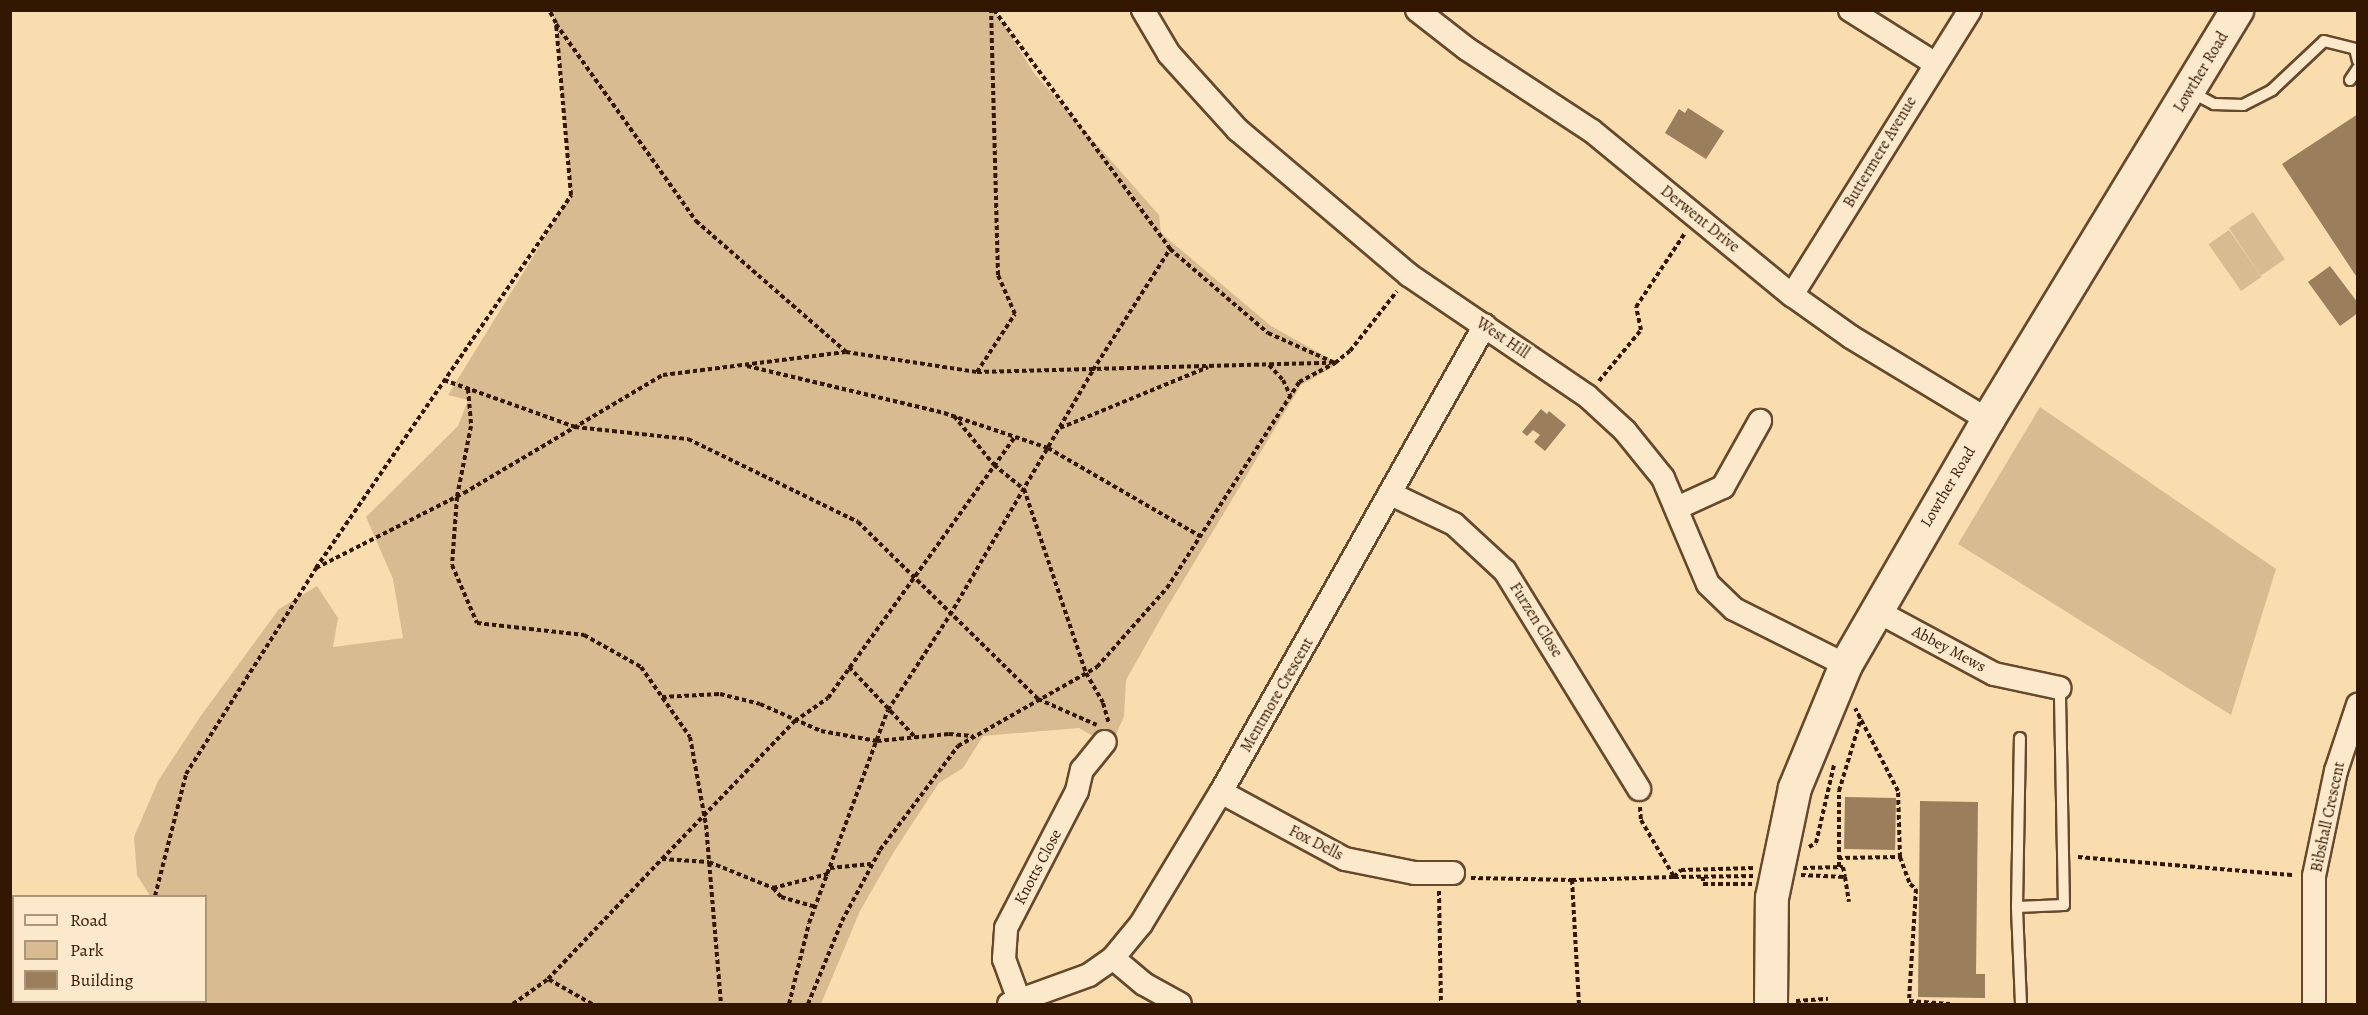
<!DOCTYPE html>
<html>
<head>
<meta charset="utf-8">
<style>
	body { margin:0 }
	#map { position:relative; width:2368px; height:1015px; overflow:hidden; background:#faddaf; font-family:Alegreya,serif }
	div>[style] { position:absolute }
	.green>* { inset:0; background:#d8bb91; transform-origin:0 0 }
	.building>* { inset:0; background:#9b7e5b; transform-origin:0 0 }
	.path>* { height:4px; margin-top:-2px; transform-origin:0; background:repeating-linear-gradient(90deg,#341700 0 4.5px,transparent 0 7.5px) }
	.roads { filter:drop-shadow(2px 0 #66482c) drop-shadow(-2px 0 #66482c) drop-shadow(0 2px #66482c) drop-shadow(0 -2px #66482c) }
	.lane>* { height:10px; margin:-5px; padding:0 5px; transform-origin:5px; border-radius:5px; background:#fce9cb }
	.street>* { height:22px; margin:-11px; padding:0 11px; transform-origin:11px; border-radius:11px; background:#fce9cb }
	.secondary>* { height:32px; margin:-16px; padding:0 16px; transform-origin:16px; border-radius:16px; background:#fce9cb }
	span { translate:-50% -50%; white-space:nowrap; text-align:center; line-height:1.15; -webkit-text-stroke:4.5px #fce9cb; paint-order:stroke }
	.street-label { font-size:16px; color:#341700 }
	.frame { position:absolute; inset:0; border:12px solid #341700; pointer-events:none }
	.legend { position:absolute; left:12px; top:895px; width:195px; height:108px; box-sizing:border-box; background:#fce9cb; border:2px solid #ac957a; margin:0; padding:8px 10px; list-style:none; font-size:18px; color:#341700 }
	.legend li { display:flex; align-items:center; gap:12px; height:30px }
	.legend b { width:30px; border:2px solid #ac957a }
</style>
</head>
<body>
<div id="map">
	<div class="green">
		<i style="clip-path:polygon(549px 11px,995px 11px,1034px 73px,1159px 215px,1161px 233px,1271px 326px,1332px 360px,1333px 367px,1301px 385px,1165px 611px,1126px 680px,1124px 717px,1115px 736px,1106px 731px,1093px 736px,1079px 728px,983px 736px,963px 768px,939px 783px,895px 850px,860px 911px,821px 1004px,166px 1004px,165px 1002px,206px 1002px,206px 896px,150px 896px,137px 875px,134px 837px,158px 781px,200px 717px,279px 609px,317px 586px,338px 618px,333px 647px,403px 638px,393px 579px,366px 517px,458px 426px,468px 400px,448px 395px,571px 195px,556px 23px)"></i>
		<i style="left:2253px;top:212px;width:57px;height:29px;rotate:56deg"></i>
		<i style="left:2229px;top:230px;width:57px;height:25px;rotate:55deg"></i>
		<i style="clip-path:polygon(2040px 407px,2276px 569px,2231px 715px,1958px 544px)"></i>
	</div>
	<div class="building">
		<i style="clip-path:polygon(1688px 108px,1724px 131px,1706px 159px,1665px 133px,1679px 109px,1685px 113px)"></i>
		<i style="clip-path:polygon(2358px 114px,2358px 279px,2282px 164px)"></i>
		<i style="clip-path:polygon(2330px 266px,2358px 303px,2358px 313px,2340px 326px,2308px 282px)"></i>
		<i style="clip-path:polygon(1541px 409px,1547px 414px,1549px 411px,1566px 425px,1545px 451px,1534px 442px,1540px 435px,1533px 430px,1527px 436px,1522px 432px)"></i>
		<i style="left:1845px;top:797px;width:51px;height:52px;rotate:1deg"></i>
		<i style="clip-path:polygon(1920px 801px,1978px 802px,1976px 974px,1985px 974px,1985px 998px,1918px 997px)"></i>
	</div>
	<div class="path">
		<i style="left:994px;top:10px;width:297px;rotate:53.6deg"></i>
		<i style="left:1170px;top:249px;width:129px;rotate:40.6deg"></i>
		<i style="left:1268px;top:333px;width:73px;rotate:24.1deg"></i>
		<i style="left:1335px;top:363px;width:19px;rotate:-39deg"></i>
		<i style="left:1350px;top:351px;width:76px;rotate:-51.9deg"></i>
		<i style="left:556px;top:24px;width:242px;rotate:54.6deg"></i>
		<i style="left:696px;top:221px;width:199px;rotate:41.1deg"></i>
		<i style="left:1269px;top:365px;width:21px;rotate:47deg"></i>
		<i style="left:1283px;top:380px;width:17px;rotate:65deg"></i>
		<i style="left:747px;top:366px;width:203px;rotate:13.4deg"></i>
		<i style="left:944px;top:413px;width:110px;rotate:18.6deg"></i>
		<i style="left:1048px;top:448px;width:176px;rotate:30.1deg"></i>
		<i style="left:977px;top:372px;width:354px;rotate:-1.5deg"></i>
		<i style="left:444px;top:380px;width:139px;rotate:19.7deg"></i>
		<i style="left:575px;top:427px;width:114px;rotate:6.1deg"></i>
		<i style="left:688px;top:439px;width:189px;rotate:26deg"></i>
		<i style="left:858px;top:522px;width:252px;rotate:44.5deg"></i>
		<i style="left:1038px;top:699px;width:64px;rotate:23.8deg"></i>
		<i style="left:1599px;top:381px;width:66px;rotate:-50.5deg"></i>
		<i style="left:1641px;top:330px;width:24px;rotate:-102deg"></i>
		<i style="left:1636px;top:307px;width:89px;rotate:-56.5deg"></i>
		<i style="left:468px;top:389px;width:37px;rotate:85deg"></i>
		<i style="left:471px;top:426px;width:72px;rotate:101.2deg"></i>
		<i style="left:457px;top:497px;width:68px;rotate:94.2deg"></i>
		<i style="left:452px;top:565px;width:63px;rotate:66.7deg"></i>
		<i style="left:477px;top:623px;width:108px;rotate:6.4deg"></i>
		<i style="left:584px;top:635px;width:65px;rotate:29.3deg"></i>
		<i style="left:641px;top:667px;width:85px;rotate:55deg"></i>
		<i style="left:690px;top:737px;width:89px;rotate:79.7deg"></i>
		<i style="left:706px;top:825px;width:180px;rotate:85.2deg"></i>
		<i style="left:954px;top:416px;width:63px;rotate:50.8deg"></i>
		<i style="left:994px;top:465px;width:38px;rotate:39deg"></i>
		<i style="left:1024px;top:489px;width:194px;rotate:71.4deg"></i>
		<i style="left:1086px;top:673px;width:34px;rotate:60deg"></i>
		<i style="left:1103px;top:703px;width:22px;rotate:74deg"></i>
		<i style="left:1060px;top:428px;width:160px;rotate:-22.4deg"></i>
		<i style="left:316px;top:568px;width:166px;rotate:-26.9deg"></i>
		<i style="left:464px;top:493px;width:231px;rotate:-30.7deg"></i>
		<i style="left:663px;top:375px;width:184px;rotate:-7.2deg"></i>
		<i style="left:846px;top:352px;width:133px;rotate:8.7deg"></i>
		<i style="left:977px;top:372px;width:69px;rotate:-56.8deg"></i>
		<i style="left:1015px;top:314px;width:43px;rotate:-113.6deg"></i>
		<i style="left:998px;top:275px;width:265px;rotate:-91.5deg"></i>
		<i style="left:849px;top:667px;width:96px;rotate:46.7deg"></i>
		<i style="left:662px;top:697px;width:58px;rotate:-3deg"></i>
		<i style="left:720px;top:694px;width:41px;rotate:14deg"></i>
		<i style="left:760px;top:704px;width:67px;rotate:23.9deg"></i>
		<i style="left:821px;top:731px;width:57px;rotate:10.1deg"></i>
		<i style="left:877px;top:741px;width:72px;rotate:-5.6deg"></i>
		<i style="left:949px;top:734px;width:24px;rotate:5deg"></i>
		<i style="left:1640px;top:807px;width:13px;rotate:86deg"></i>
		<i style="left:1641px;top:820px;width:66px;rotate:59.9deg"></i>
		<i style="left:1674px;top:877px;width:79px;rotate:-0.7deg"></i>
		<i style="left:1809px;top:847px;width:8px;rotate:-30deg"></i>
		<i style="left:1816px;top:843px;width:80px;rotate:-77deg"></i>
		<i style="left:1900px;top:857px;width:29px;rotate:70deg"></i>
		<i style="left:1910px;top:884px;width:8px;rotate:40deg"></i>
		<i style="left:1916px;top:889px;width:112px;rotate:93.6deg"></i>
		<i style="left:1909px;top:1001px;width:41px;rotate:4.2deg"></i>
		<i style="left:2078px;top:857px;width:217px;rotate:4.8deg"></i>
		<i style="left:1838px;top:858px;width:62px;rotate:-0.9deg"></i>
		<i style="left:1900px;top:857px;width:66px;rotate:-91.7deg"></i>
		<i style="left:1898px;top:791px;width:93px;rotate:-117.4deg"></i>
		<i style="left:662px;top:859px;width:192px;rotate:-46.1deg"></i>
		<i style="left:795px;top:721px;width:40px;rotate:-34.9deg"></i>
		<i style="left:828px;top:698px;width:321px;rotate:-54.4deg"></i>
		<i style="left:1839px;top:867px;width:76px;rotate:-90deg"></i>
		<i style="left:1839px;top:791px;width:76px;rotate:-73.2deg"></i>
		<i style="left:830px;top:868px;width:41px;rotate:-5.6deg"></i>
		<i style="left:1803px;top:868px;width:40px;rotate:-1.4deg"></i>
		<i style="left:1843px;top:867px;width:10px;rotate:79deg"></i>
		<i style="left:1801px;top:875px;width:44px;rotate:2.6deg"></i>
		<i style="left:1845px;top:877px;width:25px;rotate:81deg"></i>
		<i style="left:1703px;top:877px;width:7px;rotate:90deg"></i>
		<i style="left:1703px;top:884px;width:49px"></i>
		<i style="left:1471px;top:878px;width:101px;rotate:1.1deg"></i>
		<i style="left:1572px;top:880px;width:102px;rotate:-1.7deg"></i>
		<i style="left:1674px;top:877px;width:10px;rotate:-45deg"></i>
		<i style="left:1681px;top:870px;width:74px;rotate:-1.5deg"></i>
		<i style="left:1572px;top:880px;width:124px;rotate:86.8deg"></i>
		<i style="left:773px;top:888px;width:12px;rotate:48deg"></i>
		<i style="left:781px;top:897px;width:35px;rotate:16deg"></i>
		<i style="left:1439px;top:891px;width:113px;rotate:89deg"></i>
		<i style="left:155px;top:896px;width:126px;rotate:-75.7deg"></i>
		<i style="left:186px;top:774px;width:244px;rotate:-57.7deg"></i>
		<i style="left:316px;top:568px;width:452px;rotate:-55.6deg"></i>
		<i style="left:571px;top:195px;width:173px;rotate:-95deg"></i>
		<i style="left:556px;top:23px;width:15px;rotate:-118deg"></i>
		<i style="left:1796px;top:1001px;width:32px;rotate:-4deg"></i>
		<i style="left:165px;top:1002px;width:2px;rotate:63deg"></i>
		<i style="left:513px;top:1004px;width:43px;rotate:-35.5deg"></i>
		<i style="left:592px;top:1004px;width:51px;rotate:-150.4deg"></i>
		<i style="left:548px;top:979px;width:166px;rotate:-46.5deg"></i>
		<i style="left:662px;top:859px;width:47px;rotate:3.7deg"></i>
		<i style="left:709px;top:862px;width:69px;rotate:22.1deg"></i>
		<i style="left:773px;top:888px;width:57px;rotate:-14.3deg"></i>
		<i style="left:789px;top:1004px;width:83px;rotate:-76.1deg"></i>
		<i style="left:809px;top:923px;width:227px;rotate:-69.7deg"></i>
		<i style="left:888px;top:710px;width:113px;rotate:-56.9deg"></i>
		<i style="left:950px;top:615px;width:284px;rotate:-59.7deg"></i>
		<i style="left:1093px;top:370px;width:143px;rotate:-57.5deg"></i>
		<i style="left:808px;top:1004px;width:90px;rotate:-67.7deg"></i>
		<i style="left:842px;top:921px;width:81px;rotate:-61.8deg"></i>
		<i style="left:880px;top:850px;width:130px;rotate:-53.1deg"></i>
		<i style="left:958px;top:746px;width:160px;rotate:-29.6deg"></i>
		<i style="left:1097px;top:667px;width:106px;rotate:-48.5deg"></i>
		<i style="left:1167px;top:588px;width:245px;rotate:-57.3deg"></i>
		<i style="left:1299px;top:382px;width:41px;rotate:-27.8deg"></i>
	</div>
	<div class="roads">
		<div class="lane">
			<i style="left:2350px;top:80px;width:14px;rotate:-56deg"></i>
			<i style="left:2191px;top:92px;width:26px;rotate:28deg"></i>
			<i style="left:2214px;top:104px;width:29px;rotate:2deg"></i>
			<i style="left:2243px;top:105px;width:33px;rotate:-27deg"></i>
			<i style="left:2272px;top:90px;width:71px;rotate:-43.3deg"></i>
			<i style="left:2324px;top:41px;width:32px;rotate:14deg"></i>
			<i style="left:2355px;top:49px;width:12px;rotate:76deg"></i>
			<i style="left:2017px;top:907px;width:169px;rotate:-89deg"></i>
			<i style="left:2021px;top:1004px;width:97px;rotate:-92.4deg"></i>
			<i style="left:2017px;top:907px;width:47px;rotate:-2.4deg"></i>
			<i style="left:2064px;top:905px;width:217px;rotate:-91.1deg"></i>
		</div>
		<div class="street">
			<i style="left:1143px;top:10px;width:51px;rotate:59.4deg"></i>
			<i style="left:1169px;top:54px;width:103px;rotate:47.8deg"></i>
			<i style="left:1238px;top:130px;width:224px;rotate:40.3deg"></i>
			<i style="left:1409px;top:275px;width:215px;rotate:34.2deg"></i>
			<i style="left:1587px;top:396px;width:52px;rotate:42.6deg"></i>
			<i style="left:1625px;top:431px;width:60px;rotate:51deg"></i>
			<i style="left:1663px;top:478px;width:115px;rotate:67deg"></i>
			<i style="left:1708px;top:584px;width:36px;rotate:44deg"></i>
			<i style="left:1734px;top:609px;width:125px;rotate:26.6deg"></i>
			<i style="left:1417px;top:10px;width:63px;rotate:38deg"></i>
			<i style="left:1467px;top:49px;width:149px;rotate:33.3deg"></i>
			<i style="left:1592px;top:131px;width:259px;rotate:39.4deg"></i>
			<i style="left:1792px;top:295px;width:72px;rotate:35.4deg"></i>
			<i style="left:1851px;top:337px;width:160px;rotate:31.2deg"></i>
			<i style="left:1850px;top:10px;width:99px;rotate:32.2deg"></i>
			<i style="left:1792px;top:295px;width:336px;rotate:-58deg"></i>
			<i style="left:1391px;top:494px;width:70px;rotate:25.5deg"></i>
			<i style="left:1454px;top:524px;width:69px;rotate:42.7deg"></i>
			<i style="left:1505px;top:571px;width:256px;rotate:58.4deg"></i>
			<i style="left:1677px;top:508px;width:51px;rotate:-24.5deg"></i>
			<i style="left:1723px;top:487px;width:76px;rotate:-60.7deg"></i>
			<i style="left:1875px;top:610px;width:135px;rotate:28.3deg"></i>
			<i style="left:1994px;top:674px;width:67px;rotate:12deg"></i>
			<i style="left:1221px;top:792px;width:141px;rotate:28.4deg"></i>
			<i style="left:1345px;top:859px;width:71px;rotate:11.3deg"></i>
			<i style="left:1415px;top:873px;width:38px"></i>
			<i style="left:1113px;top:958px;width:40px;rotate:40deg"></i>
			<i style="left:1144px;top:984px;width:41px;rotate:29.1deg"></i>
			<i style="left:1019px;top:1000px;width:44px;rotate:-110.1deg"></i>
			<i style="left:1004px;top:959px;width:31px;rotate:-86deg"></i>
			<i style="left:1006px;top:928px;width:154px;rotate:-62.6deg"></i>
			<i style="left:1077px;top:791px;width:22px;rotate:-77deg"></i>
			<i style="left:1082px;top:770px;width:36px;rotate:-51deg"></i>
			<i style="left:1009px;top:1004px;width:85px;rotate:-19.9deg"></i>
			<i style="left:1089px;top:975px;width:29px;rotate:-35deg"></i>
			<i style="left:1113px;top:958px;width:44px;rotate:-50.5deg"></i>
			<i style="left:1141px;top:924px;width:154px;rotate:-58.8deg"></i>
			<i style="left:1221px;top:792px;width:536px;rotate:-60.52deg"></i>
			<i style="left:2314px;top:1004px;width:128px;rotate:-90deg"></i>
			<i style="left:2314px;top:876px;width:107px;rotate:-78.2deg"></i>
			<i style="left:2336px;top:771px;width:70px;rotate:-71.6deg"></i>
		</div>
		<div class="secondary">
			<i style="left:1771px;top:1004px;width:106px;rotate:-89.5deg"></i>
			<i style="left:1772px;top:898px;width:112px;rotate:-78.2deg"></i>
			<i style="left:1795px;top:788px;width:133px;rotate:-67.5deg"></i>
			<i style="left:1846px;top:665px;width:283px;rotate:-59.9deg"></i>
			<i style="left:1988px;top:420px;width:480px;rotate:-58.7deg"></i>
		</div>
	</div>
	<div class="street-label">
		<span style="left:2201px;top:72px;rotate:-59deg">Lowther Road</span>
		<span style="left:1880px;top:152px;rotate:-59deg">Buttermere Avenue</span>
		<span style="left:1700px;top:219px;rotate:39deg">Derwent Drive</span>
		<span style="left:1503px;top:338px;rotate:34deg">West Hill</span>
		<span style="left:1948px;top:487px;rotate:-59deg">Lowther Road</span>
		<span style="left:1536px;top:620px;rotate:58deg">Furzen Close</span>
		<span style="left:1949px;top:649px;rotate:28deg">Abbey Mews</span>
		<span style="left:1277px;top:695px;rotate:-60deg">Mentmore Crescent</span>
		<span style="left:2328px;top:817px;rotate:-78deg">Bibshall Crescent</span>
		<span style="left:1316px;top:843px;rotate:27deg">Fox Dells</span>
		<span style="left:1038px;top:867px;rotate:-62deg">Knotts Close</span>
	</div>
	<div class="frame"></div>
	<ul class="legend">
	<li><b style="height:8px;background:#fce9cb"></b>Road</li>
	<li><b style="height:16px;background:#d8bb91"></b>Park</li>
	<li><b style="height:16px;background:#9b7e5b"></b>Building</li>
	</ul>
</div>
</body>
</html>
